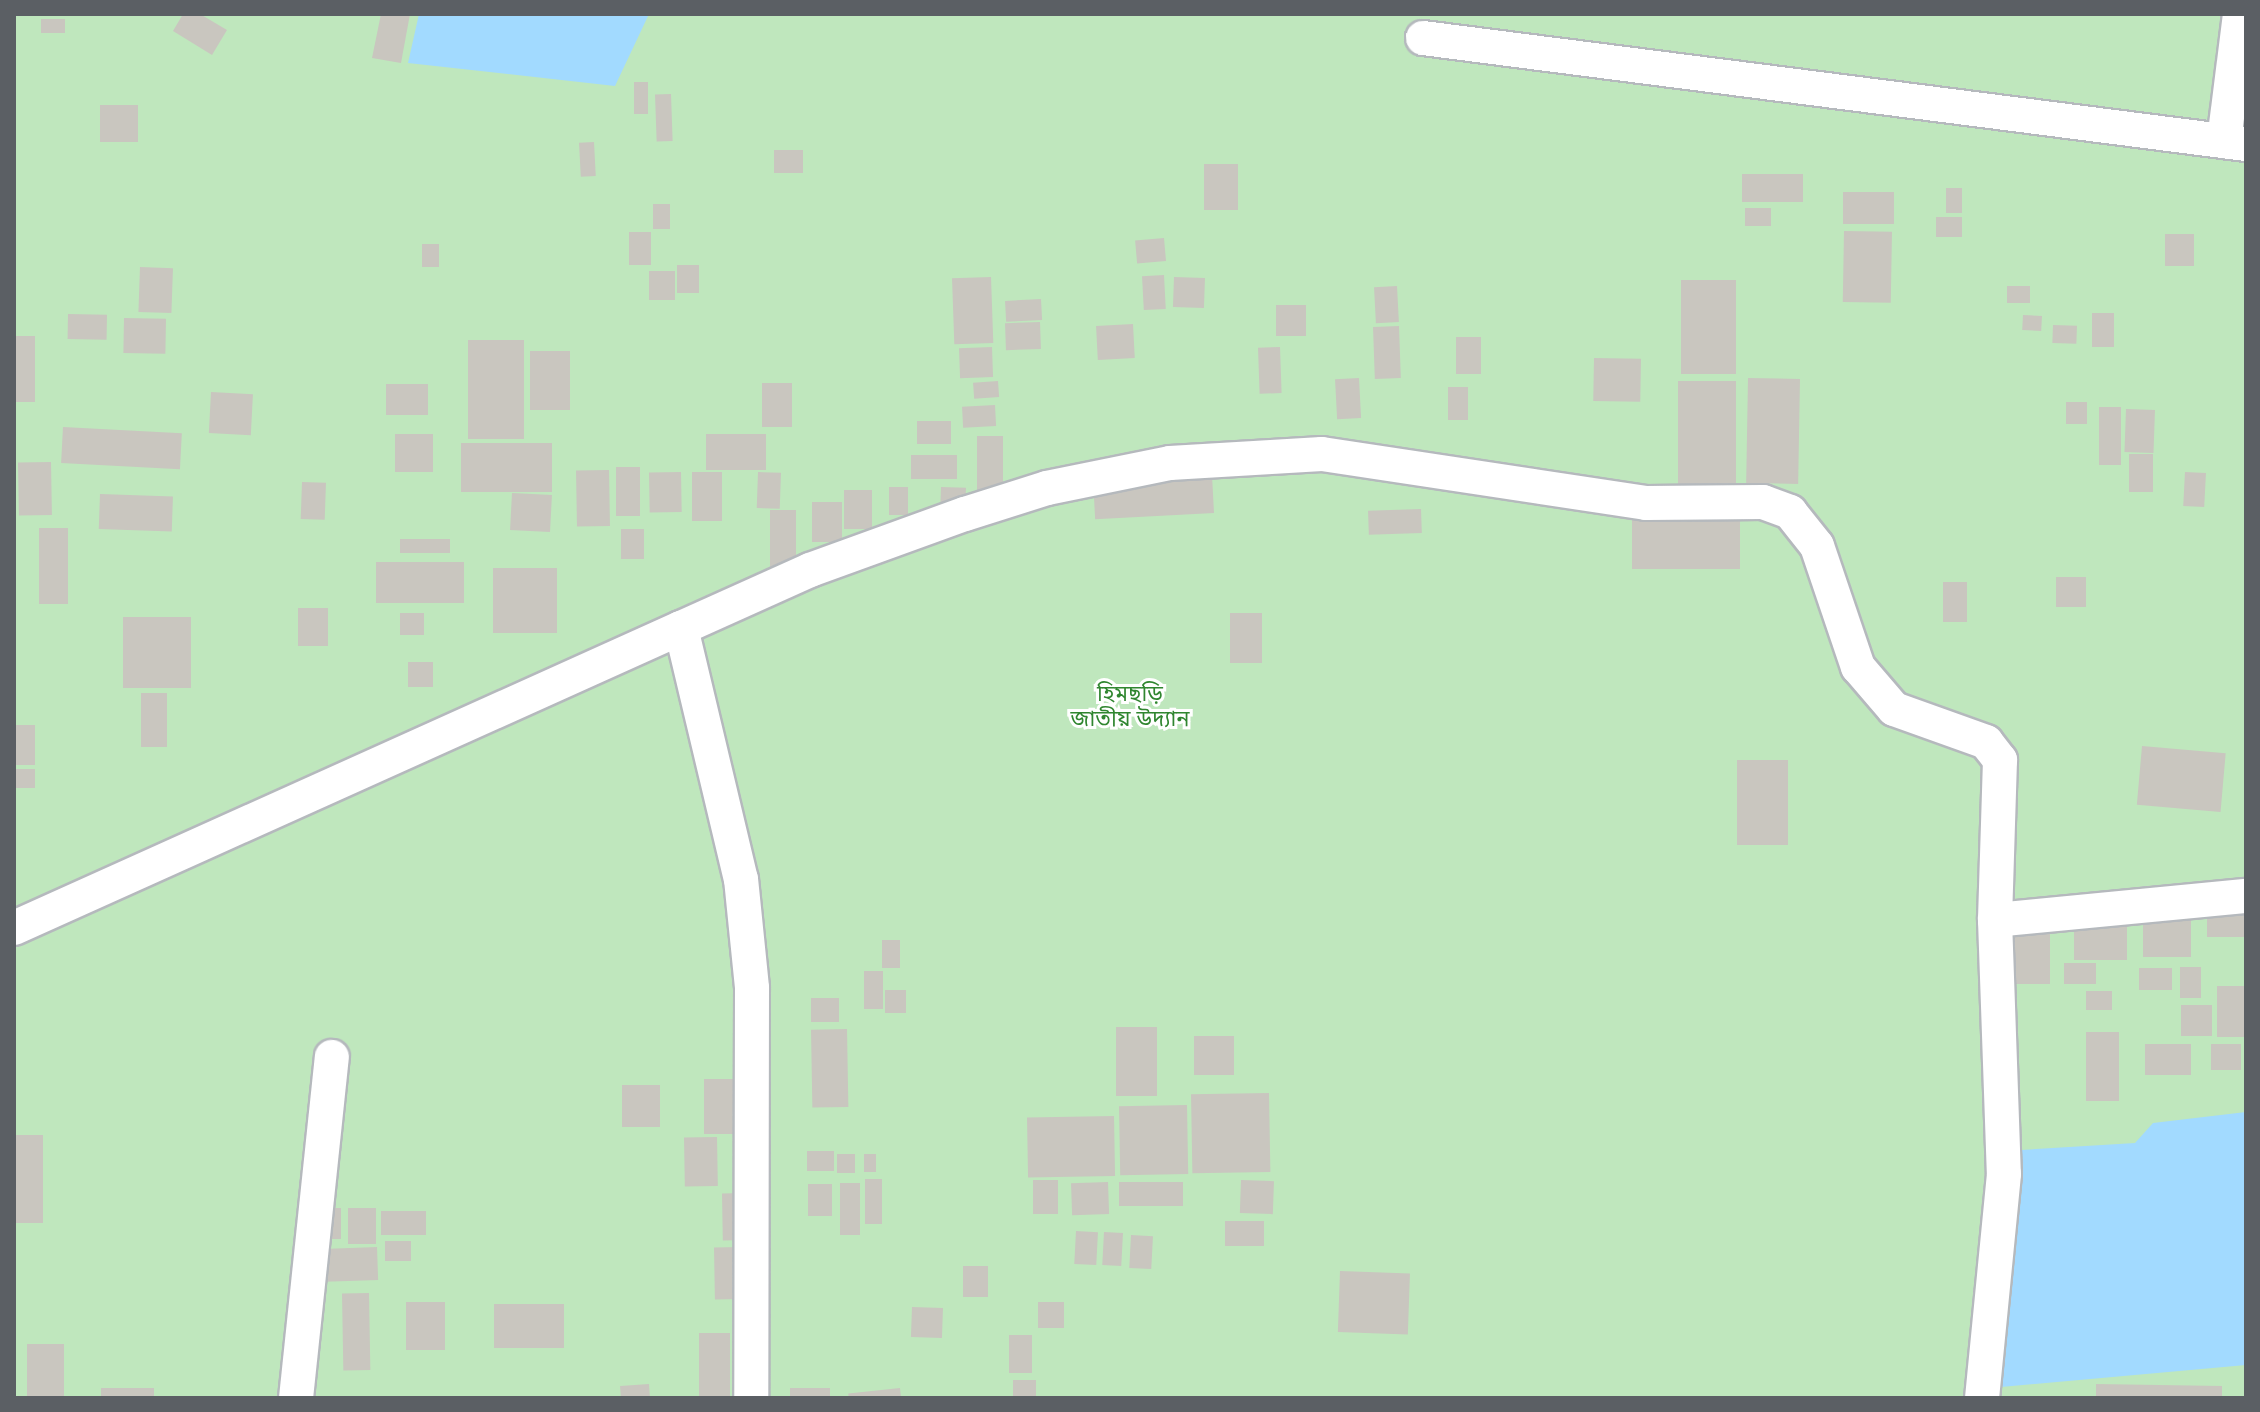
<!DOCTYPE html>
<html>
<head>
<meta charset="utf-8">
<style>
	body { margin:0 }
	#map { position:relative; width:2260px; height:1412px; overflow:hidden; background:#eeebe2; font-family:Arial,"Noto Sans Bengali",sans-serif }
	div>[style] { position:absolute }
	.green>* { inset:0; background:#bfe7bd; transform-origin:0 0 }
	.water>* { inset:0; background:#a2daff }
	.building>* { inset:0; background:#c9c6bf; transform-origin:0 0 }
	.roads { filter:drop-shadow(2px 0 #b5b9bd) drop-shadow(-2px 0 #b5b9bd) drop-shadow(0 2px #b5b9bd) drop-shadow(0 -2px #b5b9bd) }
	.street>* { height:34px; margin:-17px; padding:0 17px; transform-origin:17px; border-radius:17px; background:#fff }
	span { translate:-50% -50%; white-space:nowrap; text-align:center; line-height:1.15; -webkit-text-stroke:6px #fff; paint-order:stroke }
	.park-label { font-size:22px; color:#308630 }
	.frame { position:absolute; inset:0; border:16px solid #5b5f64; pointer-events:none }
</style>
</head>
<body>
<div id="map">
	<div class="green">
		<i style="left:14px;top:14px;width:2232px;height:1384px"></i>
	</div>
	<div class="water">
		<i style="clip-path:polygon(419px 14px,649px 14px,615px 86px,408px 63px)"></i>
		<i style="clip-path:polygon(2246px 1112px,2246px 1365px,2001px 1387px,2021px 1150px,2135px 1143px,2153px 1123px)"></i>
	</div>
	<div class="building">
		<i style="clip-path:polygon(183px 14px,200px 14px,227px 30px,212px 55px,173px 31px)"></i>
		<i style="clip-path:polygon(381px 14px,410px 14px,401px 63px,372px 58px)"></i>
		<i style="left:41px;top:19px;width:24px;height:14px"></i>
		<i style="left:648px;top:82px;width:32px;height:14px;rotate:90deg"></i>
		<i style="left:671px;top:94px;width:47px;height:16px;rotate:88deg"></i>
		<i style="left:100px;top:105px;width:38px;height:37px"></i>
		<i style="left:594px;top:142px;width:34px;height:15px;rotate:87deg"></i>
		<i style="left:774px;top:150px;width:29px;height:23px"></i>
		<i style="left:1204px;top:164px;width:34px;height:46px"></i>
		<i style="left:1742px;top:174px;width:61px;height:28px"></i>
		<i style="left:1962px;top:188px;width:25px;height:16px;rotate:90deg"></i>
		<i style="left:1843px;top:192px;width:51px;height:32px"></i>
		<i style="left:653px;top:204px;width:17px;height:25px"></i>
		<i style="left:1745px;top:208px;width:26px;height:18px"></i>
		<i style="left:1936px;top:217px;width:26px;height:20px"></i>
		<i style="left:1844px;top:231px;width:48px;height:71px;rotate:1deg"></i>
		<i style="left:629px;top:232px;width:22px;height:33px"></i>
		<i style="left:2165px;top:234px;width:29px;height:32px"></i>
		<i style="left:1164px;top:238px;width:23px;height:29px;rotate:85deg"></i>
		<i style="left:422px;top:244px;width:17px;height:23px"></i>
		<i style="left:677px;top:265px;width:22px;height:28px"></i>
		<i style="left:140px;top:267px;width:33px;height:45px;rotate:2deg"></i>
		<i style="left:649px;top:271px;width:26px;height:29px"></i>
		<i style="left:1164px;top:275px;width:34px;height:22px;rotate:87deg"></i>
		<i style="left:991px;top:277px;width:66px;height:39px;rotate:88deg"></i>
		<i style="left:1174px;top:277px;width:31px;height:30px;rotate:2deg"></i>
		<i style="left:1681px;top:280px;width:55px;height:94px"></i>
		<i style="left:1397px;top:286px;width:36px;height:23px;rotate:87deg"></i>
		<i style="left:2007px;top:286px;width:23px;height:17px"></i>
		<i style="left:1041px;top:299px;width:21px;height:36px;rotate:87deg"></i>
		<i style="left:1306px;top:305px;width:31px;height:30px;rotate:90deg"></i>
		<i style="left:2092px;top:313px;width:22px;height:34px"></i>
		<i style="left:68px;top:314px;width:39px;height:25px;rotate:1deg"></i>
		<i style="left:2023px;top:315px;width:19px;height:15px;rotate:3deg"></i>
		<i style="left:124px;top:318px;width:42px;height:35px;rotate:1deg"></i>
		<i style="left:1040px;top:322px;width:27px;height:35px;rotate:88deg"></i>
		<i style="left:1133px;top:324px;width:34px;height:37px;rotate:87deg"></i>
		<i style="left:2053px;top:325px;width:24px;height:18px;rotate:2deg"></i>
		<i style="left:1399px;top:326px;width:52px;height:26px;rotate:88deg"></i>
		<i style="left:35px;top:336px;width:66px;height:21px;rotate:90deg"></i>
		<i style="left:1456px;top:337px;width:25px;height:37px"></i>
		<i style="left:468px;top:340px;width:56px;height:99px"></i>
		<i style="left:992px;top:347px;width:30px;height:33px;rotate:88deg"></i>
		<i style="left:1280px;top:347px;width:46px;height:22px;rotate:88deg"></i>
		<i style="left:530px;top:351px;width:40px;height:59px"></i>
		<i style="left:1594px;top:358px;width:47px;height:43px;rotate:1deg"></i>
		<i style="left:1359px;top:378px;width:40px;height:24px;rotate:87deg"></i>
		<i style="left:1748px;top:378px;width:52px;height:105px;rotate:1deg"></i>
		<i style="left:998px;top:381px;width:16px;height:25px;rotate:86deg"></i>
		<i style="left:1678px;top:381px;width:58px;height:106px"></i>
		<i style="left:762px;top:383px;width:30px;height:44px"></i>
		<i style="left:386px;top:384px;width:42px;height:31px"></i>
		<i style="left:1448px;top:387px;width:20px;height:33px"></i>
		<i style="left:211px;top:392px;width:42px;height:41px;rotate:3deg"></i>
		<i style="left:2066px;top:402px;width:21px;height:22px"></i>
		<i style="left:995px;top:405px;width:21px;height:33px;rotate:87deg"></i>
		<i style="left:2099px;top:407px;width:22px;height:58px"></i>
		<i style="left:2126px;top:409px;width:29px;height:43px;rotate:2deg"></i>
		<i style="left:951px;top:421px;width:23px;height:34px;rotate:90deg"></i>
		<i style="left:63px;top:427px;width:119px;height:36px;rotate:3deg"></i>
		<i style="left:395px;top:434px;width:38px;height:38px"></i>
		<i style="left:706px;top:434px;width:60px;height:36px"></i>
		<i style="left:977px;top:436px;width:26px;height:55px"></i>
		<i style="left:461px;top:443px;width:91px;height:49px"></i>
		<i style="left:2129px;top:454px;width:24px;height:38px"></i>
		<i style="left:911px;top:455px;width:46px;height:24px"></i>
		<i style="left:51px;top:462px;width:53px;height:33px;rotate:89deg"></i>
		<i style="left:640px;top:467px;width:49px;height:24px;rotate:90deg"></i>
		<i style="left:609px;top:470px;width:56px;height:33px;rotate:89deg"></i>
		<i style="left:681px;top:472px;width:40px;height:32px;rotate:89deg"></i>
		<i style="left:692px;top:472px;width:30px;height:49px"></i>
		<i style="left:758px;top:472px;width:23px;height:36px;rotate:2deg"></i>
		<i style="left:2185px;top:472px;width:21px;height:34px;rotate:3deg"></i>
		<i style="left:1212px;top:475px;width:38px;height:119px;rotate:87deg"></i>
		<i style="left:302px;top:482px;width:24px;height:37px;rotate:2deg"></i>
		<i style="left:889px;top:487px;width:19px;height:28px"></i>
		<i style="left:941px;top:487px;width:25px;height:21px;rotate:2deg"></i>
		<i style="left:844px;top:490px;width:28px;height:39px"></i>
		<i style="left:512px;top:493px;width:40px;height:37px;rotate:3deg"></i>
		<i style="left:100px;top:494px;width:73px;height:35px;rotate:2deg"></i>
		<i style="left:812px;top:502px;width:30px;height:40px"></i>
		<i style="left:1421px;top:509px;width:24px;height:53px;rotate:88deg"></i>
		<i style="left:770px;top:510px;width:26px;height:58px"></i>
		<i style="left:1740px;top:512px;width:57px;height:108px;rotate:90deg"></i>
		<i style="left:39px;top:528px;width:29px;height:76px"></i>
		<i style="left:644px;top:529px;width:30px;height:23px;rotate:90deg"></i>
		<i style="left:450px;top:539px;width:14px;height:50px;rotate:90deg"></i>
		<i style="left:376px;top:562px;width:88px;height:41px"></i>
		<i style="left:493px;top:568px;width:64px;height:65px"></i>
		<i style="left:2056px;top:577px;width:30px;height:30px"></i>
		<i style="left:1943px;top:582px;width:24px;height:40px"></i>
		<i style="left:298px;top:608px;width:30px;height:38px"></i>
		<i style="left:400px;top:613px;width:24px;height:22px"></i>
		<i style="left:1230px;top:613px;width:32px;height:50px"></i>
		<i style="left:123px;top:617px;width:68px;height:71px"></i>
		<i style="left:408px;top:662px;width:25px;height:25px"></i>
		<i style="left:141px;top:693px;width:26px;height:54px"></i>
		<i style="left:14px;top:725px;width:21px;height:40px"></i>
		<i style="left:2142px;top:746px;width:84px;height:59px;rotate:5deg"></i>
		<i style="left:1737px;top:760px;width:51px;height:85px"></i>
		<i style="left:14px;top:769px;width:21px;height:19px"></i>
		<i style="left:2143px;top:913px;width:48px;height:44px"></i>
		<i style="left:2207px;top:913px;width:39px;height:24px"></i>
		<i style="left:2074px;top:922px;width:53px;height:38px"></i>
		<i style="left:2015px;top:933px;width:35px;height:51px"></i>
		<i style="left:882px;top:940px;width:18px;height:28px"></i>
		<i style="left:2064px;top:963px;width:32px;height:21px"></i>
		<i style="left:2180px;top:967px;width:21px;height:31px"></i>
		<i style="left:2139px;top:968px;width:33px;height:22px"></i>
		<i style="left:864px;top:971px;width:19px;height:38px"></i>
		<i style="left:2217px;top:986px;width:29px;height:51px"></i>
		<i style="left:885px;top:990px;width:21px;height:23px"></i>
		<i style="left:2086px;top:991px;width:26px;height:19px"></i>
		<i style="left:811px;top:998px;width:28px;height:24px"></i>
		<i style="left:2181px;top:1005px;width:31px;height:31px"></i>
		<i style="left:1157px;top:1027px;width:69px;height:41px;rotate:90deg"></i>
		<i style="left:847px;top:1029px;width:78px;height:36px;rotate:89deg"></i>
		<i style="left:2086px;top:1032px;width:33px;height:69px"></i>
		<i style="left:1194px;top:1036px;width:40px;height:39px"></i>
		<i style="left:2145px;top:1044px;width:46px;height:31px"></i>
		<i style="left:2211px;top:1044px;width:30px;height:26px"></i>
		<i style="left:739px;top:1079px;width:55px;height:35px;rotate:90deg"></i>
		<i style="left:622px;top:1085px;width:38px;height:42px"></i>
		<i style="left:1269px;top:1093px;width:79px;height:78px;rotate:89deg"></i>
		<i style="left:1187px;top:1105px;width:69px;height:68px;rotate:89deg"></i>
		<i style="left:1114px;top:1116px;width:60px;height:87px;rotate:89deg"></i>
		<i style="left:14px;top:1135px;width:29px;height:88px"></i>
		<i style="left:717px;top:1137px;width:49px;height:33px;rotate:89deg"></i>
		<i style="left:807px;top:1151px;width:27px;height:20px"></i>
		<i style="left:837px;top:1154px;width:18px;height:19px"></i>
		<i style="left:864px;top:1154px;width:12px;height:18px"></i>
		<i style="left:865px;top:1179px;width:17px;height:45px"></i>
		<i style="left:1033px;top:1180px;width:25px;height:34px"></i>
		<i style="left:1241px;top:1180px;width:33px;height:33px;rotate:2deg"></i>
		<i style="left:1108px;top:1182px;width:32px;height:37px;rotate:88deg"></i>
		<i style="left:1183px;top:1182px;width:24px;height:64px;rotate:90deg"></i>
		<i style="left:840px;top:1183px;width:20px;height:52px"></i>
		<i style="left:808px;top:1184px;width:24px;height:32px"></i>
		<i style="left:745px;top:1193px;width:47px;height:23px;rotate:89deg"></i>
		<i style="left:325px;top:1208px;width:16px;height:31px"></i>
		<i style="left:348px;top:1208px;width:28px;height:36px"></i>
		<i style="left:426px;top:1211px;width:24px;height:45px;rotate:90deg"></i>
		<i style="left:1225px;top:1221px;width:39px;height:25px"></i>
		<i style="left:1076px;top:1231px;width:22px;height:33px;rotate:3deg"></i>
		<i style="left:1104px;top:1232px;width:19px;height:33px;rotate:3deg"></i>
		<i style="left:1131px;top:1235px;width:22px;height:33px;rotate:3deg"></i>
		<i style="left:411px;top:1241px;width:20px;height:26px;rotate:90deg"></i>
		<i style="left:377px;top:1247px;width:33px;height:61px;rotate:88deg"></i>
		<i style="left:740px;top:1247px;width:52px;height:26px;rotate:89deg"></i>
		<i style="left:963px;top:1266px;width:25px;height:31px"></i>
		<i style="left:1340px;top:1271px;width:70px;height:61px;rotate:2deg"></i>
		<i style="left:369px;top:1293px;width:77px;height:27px;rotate:89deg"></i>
		<i style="left:406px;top:1302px;width:39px;height:48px"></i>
		<i style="left:1038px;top:1302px;width:26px;height:26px"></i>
		<i style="left:494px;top:1304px;width:70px;height:44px"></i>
		<i style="left:912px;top:1307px;width:31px;height:30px;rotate:2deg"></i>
		<i style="left:699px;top:1333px;width:31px;height:65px"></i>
		<i style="left:1009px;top:1335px;width:23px;height:38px"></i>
		<i style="left:27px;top:1344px;width:37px;height:54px"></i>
		<i style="left:1013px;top:1380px;width:23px;height:18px"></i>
		<i style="left:649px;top:1384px;width:14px;height:29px;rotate:86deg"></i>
		<i style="clip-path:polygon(2096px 1384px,2222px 1386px,2222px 1398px,2096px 1398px)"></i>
		<i style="left:101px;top:1388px;width:53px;height:10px"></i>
		<i style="left:830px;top:1388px;width:10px;height:40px;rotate:90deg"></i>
		<i style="left:900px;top:1388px;width:10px;height:52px;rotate:84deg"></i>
	</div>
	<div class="roads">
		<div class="street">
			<i style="left:1423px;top:38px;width:830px;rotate:7.34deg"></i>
			<i style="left:2224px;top:141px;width:128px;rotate:-82.8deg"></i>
			<i style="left:681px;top:628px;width:141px;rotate:-24.2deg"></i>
			<i style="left:810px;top:570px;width:165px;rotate:-19.9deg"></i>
			<i style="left:965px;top:514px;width:86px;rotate:-17.6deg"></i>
			<i style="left:1047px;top:488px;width:126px;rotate:-11.5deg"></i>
			<i style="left:1170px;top:463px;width:152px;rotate:-3.4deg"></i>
			<i style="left:1322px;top:454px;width:328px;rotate:8.6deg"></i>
			<i style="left:1646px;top:503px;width:117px;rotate:-0.5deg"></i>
			<i style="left:1763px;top:502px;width:29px;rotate:20deg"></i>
			<i style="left:1790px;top:512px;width:43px;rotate:51.5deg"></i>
			<i style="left:1817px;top:546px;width:128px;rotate:71.3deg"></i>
			<i style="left:1858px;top:667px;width:55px;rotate:49.4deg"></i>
			<i style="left:1894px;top:709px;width:98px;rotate:19.7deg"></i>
			<i style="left:1986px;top:742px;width:23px;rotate:52deg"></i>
			<i style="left:2000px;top:760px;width:160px;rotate:91.8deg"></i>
			<i style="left:1995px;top:920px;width:254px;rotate:88deg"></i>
			<i style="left:2004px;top:1174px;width:225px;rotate:95.6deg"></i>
			<i style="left:1995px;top:920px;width:252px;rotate:-5.5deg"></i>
			<i style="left:14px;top:928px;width:731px;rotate:-24.22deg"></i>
			<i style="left:681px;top:628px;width:258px;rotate:76.6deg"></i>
			<i style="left:741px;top:879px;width:110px;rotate:84.2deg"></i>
			<i style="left:752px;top:988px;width:410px;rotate:90.1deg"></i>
			<i style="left:296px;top:1398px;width:343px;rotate:-84deg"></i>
		</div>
	</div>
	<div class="park-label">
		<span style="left:1130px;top:706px">হিমছড়ি<br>জাতীয় উদ্যান</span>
	</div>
	<div class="frame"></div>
</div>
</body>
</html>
